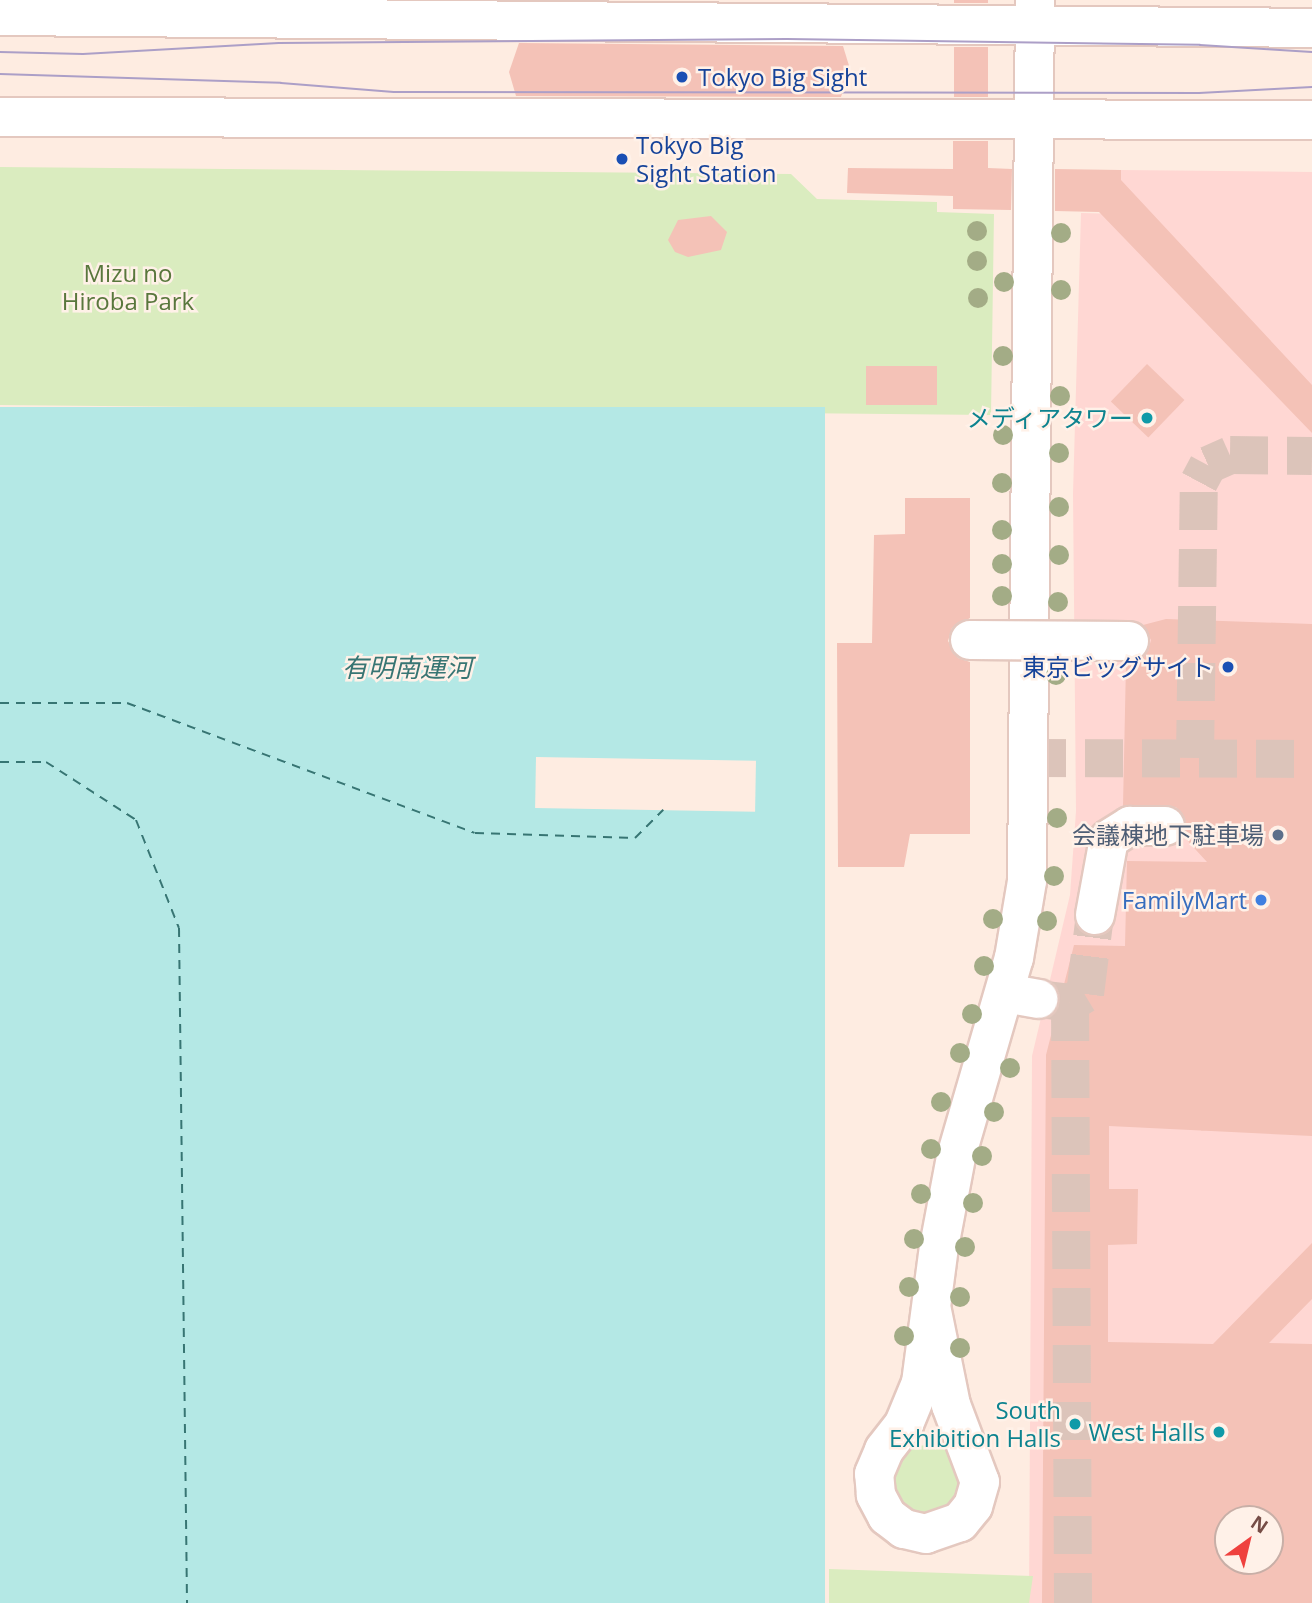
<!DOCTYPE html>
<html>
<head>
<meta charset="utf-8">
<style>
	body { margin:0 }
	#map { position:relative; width:1312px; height:1603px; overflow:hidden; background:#feece1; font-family:"Open Sans","Noto Sans JP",sans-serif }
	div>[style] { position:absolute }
	.commercial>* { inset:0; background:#ffd7d3 }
	.green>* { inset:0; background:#daecbf }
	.round { border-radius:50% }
	.water>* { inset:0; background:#b4e8e5; transform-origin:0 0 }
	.pier>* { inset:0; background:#feece1; transform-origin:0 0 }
	.ferry>* { height:2px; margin-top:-1px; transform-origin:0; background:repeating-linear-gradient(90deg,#377573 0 9px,transparent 0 16px) }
	.building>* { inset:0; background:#f4c2b7; transform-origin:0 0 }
	.minor-tunnel>* { height:38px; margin-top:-19px; transform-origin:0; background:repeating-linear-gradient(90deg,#dcc4ba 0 38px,transparent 0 57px) }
	.roads { filter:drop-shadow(2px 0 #e4c8bf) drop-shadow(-2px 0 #e4c8bf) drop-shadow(0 2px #e4c8bf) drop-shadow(0 -2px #e4c8bf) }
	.minor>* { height:38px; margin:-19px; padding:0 19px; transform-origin:19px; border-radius:19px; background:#fff }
	.tram>* { height:2px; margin:-1px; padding:0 1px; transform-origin:1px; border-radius:1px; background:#ac9fc7 }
	.bridges { filter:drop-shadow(2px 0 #e4c8bf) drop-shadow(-2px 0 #e4c8bf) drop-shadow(0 2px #e4c8bf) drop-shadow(0 -2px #e4c8bf) }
	.minor-bridge>* { height:38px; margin:-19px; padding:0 19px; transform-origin:19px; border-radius:19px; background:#fff }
	.trees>* { width:20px; height:20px; margin:-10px; border-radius:50%; background:#a3ac86 }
	.dots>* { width:19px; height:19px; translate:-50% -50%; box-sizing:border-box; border:4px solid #fff1e8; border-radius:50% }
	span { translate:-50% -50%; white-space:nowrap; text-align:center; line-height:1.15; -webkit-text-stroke:5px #fff1e8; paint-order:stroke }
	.transit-label { font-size:24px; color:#164399 }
	.left { translate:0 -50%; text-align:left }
	.right { translate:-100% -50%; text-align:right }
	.park-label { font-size:24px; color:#59773c }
	.culture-label { font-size:24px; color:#0d838f }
	.service-label { font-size:24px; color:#4e5e75 }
	.shop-label { font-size:24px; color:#366cbe }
	.water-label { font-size:26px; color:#377573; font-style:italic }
	.north { position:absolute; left:1214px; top:1505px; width:70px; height:70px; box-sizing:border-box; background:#fff1e8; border:2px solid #c8afa7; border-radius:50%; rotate:34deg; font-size:19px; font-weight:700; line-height:28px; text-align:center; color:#764d46 }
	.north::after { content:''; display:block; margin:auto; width:24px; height:32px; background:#ef413e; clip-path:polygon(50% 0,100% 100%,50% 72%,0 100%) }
</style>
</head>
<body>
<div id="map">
	<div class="commercial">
		<i style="clip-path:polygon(evenodd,1121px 170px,1312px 172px,1312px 1603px,1029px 1603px,1032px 1056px,1070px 895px,1076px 811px,1073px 494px,1081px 213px,1121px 214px,1121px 170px,1228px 1519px,1270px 1519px,1270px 1561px,1228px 1561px,1228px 1519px)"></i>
	</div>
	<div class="green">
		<i style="clip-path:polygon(0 167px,791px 174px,817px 199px,937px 202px,937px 212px,994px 214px,991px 415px,0 405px)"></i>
		<i class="round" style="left:892px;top:1445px;width:70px;height:70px"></i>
		<i style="clip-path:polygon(829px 1569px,1033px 1576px,1029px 1603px,829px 1603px)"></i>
	</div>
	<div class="water">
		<i style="left:0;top:407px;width:825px;height:1196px"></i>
	</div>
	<div class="pier">
		<i style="left:536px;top:757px;width:220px;height:51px;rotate:1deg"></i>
	</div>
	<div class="ferry">
		<i style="left:0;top:703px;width:127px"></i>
		<i style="left:127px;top:703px;width:371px;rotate:20.5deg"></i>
		<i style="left:475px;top:833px;width:160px;rotate:1.8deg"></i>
		<i style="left:635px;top:838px;width:40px;rotate:-45deg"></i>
		<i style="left:0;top:762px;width:46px"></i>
		<i style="left:46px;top:762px;width:107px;rotate:32.8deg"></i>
		<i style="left:136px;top:820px;width:116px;rotate:68.3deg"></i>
		<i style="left:179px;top:928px;width:675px;rotate:89.32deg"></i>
	</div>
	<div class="building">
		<i style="left:954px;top:0;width:34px;height:3px"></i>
		<i style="clip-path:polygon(519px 43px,843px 46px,850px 69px,841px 97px,516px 96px,509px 72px)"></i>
		<i style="left:954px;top:47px;width:34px;height:50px"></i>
		<i style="clip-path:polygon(953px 141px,988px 141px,988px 168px,1012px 169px,1011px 210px,953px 209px,953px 196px,847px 193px,848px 168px,953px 169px)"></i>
		<i style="clip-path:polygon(1055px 169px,1121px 170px,1121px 180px,1312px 385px,1312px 433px,1099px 212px,1055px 211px)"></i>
		<i style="clip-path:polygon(711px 216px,727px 232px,721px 250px,688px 257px,675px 252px,668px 240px,678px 220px)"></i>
		<i style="left:1147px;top:364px;width:52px;height:52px;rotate:44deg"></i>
		<i style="left:866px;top:366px;width:71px;height:39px"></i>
		<i style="clip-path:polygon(905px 498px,970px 498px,970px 618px,952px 628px,948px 641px,958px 658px,970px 662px,970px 834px,910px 834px,904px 867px,838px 867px,837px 643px,872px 643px,874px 535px,905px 534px)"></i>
		<i style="clip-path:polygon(evenodd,1166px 619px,1312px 624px,1312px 1136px,1109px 1126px,1109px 1189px,1138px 1189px,1137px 1244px,1108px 1245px,1108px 1342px,1213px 1344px,1312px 1243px,1312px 1299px,1269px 1343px,1312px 1344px,1312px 1603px,1042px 1603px,1046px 1055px,1074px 945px,1125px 946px,1127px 861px,1207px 862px,1184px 837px,1187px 825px,1176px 807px,1123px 806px,1126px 663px,1139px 660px,1148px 651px,1151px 640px,1143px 625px,1166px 619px,1228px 1519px,1270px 1519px,1270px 1561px,1228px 1561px,1228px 1519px)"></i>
	</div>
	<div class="minor-tunnel">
		<i style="left:1028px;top:758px;width:284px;rotate:0.2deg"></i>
		<i style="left:1195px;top:758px;width:276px;rotate:-89.2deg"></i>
		<i style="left:1199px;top:482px;width:19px;rotate:-62deg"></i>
		<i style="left:1208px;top:465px;width:24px;rotate:-24deg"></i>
		<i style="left:1230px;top:455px;width:82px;rotate:0.7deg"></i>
		<i style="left:1047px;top:1000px;width:23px;rotate:7deg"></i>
		<i style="left:1070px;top:1003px;width:17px;rotate:-31deg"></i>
		<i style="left:1085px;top:994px;width:80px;rotate:-82.8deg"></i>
		<i style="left:1070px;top:1003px;width:600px;rotate:89.71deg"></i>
	</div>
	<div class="roads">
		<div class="minor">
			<i style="left:0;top:16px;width:1312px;rotate:0.52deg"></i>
			<i style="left:0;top:117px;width:1312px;rotate:0.13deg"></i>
			<i style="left:1095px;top:915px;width:77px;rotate:-79.6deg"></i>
			<i style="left:1109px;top:839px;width:25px;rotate:-32deg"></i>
			<i style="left:1130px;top:826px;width:35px"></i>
			<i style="left:1005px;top:993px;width:34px;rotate:10deg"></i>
			<i style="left:932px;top:1311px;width:96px;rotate:78.6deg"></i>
			<i style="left:951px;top:1405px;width:82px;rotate:69.4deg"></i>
			<i style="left:980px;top:1482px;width:25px;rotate:106deg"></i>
			<i style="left:973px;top:1506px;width:21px;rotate:129deg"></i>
			<i style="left:960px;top:1522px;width:36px;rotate:161deg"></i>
			<i style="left:926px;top:1534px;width:23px;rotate:-167deg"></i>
			<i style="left:904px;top:1529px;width:21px;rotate:-143deg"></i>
			<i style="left:887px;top:1516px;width:24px;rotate:-118deg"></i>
			<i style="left:876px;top:1495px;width:21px;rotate:-95deg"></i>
			<i style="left:874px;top:1474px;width:26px;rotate:-67deg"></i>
			<i style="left:884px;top:1450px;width:33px;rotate:-52deg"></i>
			<i style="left:904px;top:1424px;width:44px;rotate:-67.5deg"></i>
			<i style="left:921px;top:1383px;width:137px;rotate:-82.5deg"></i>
			<i style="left:939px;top:1247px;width:92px;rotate:-79.3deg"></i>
			<i style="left:956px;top:1157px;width:207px;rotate:-73.8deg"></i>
			<i style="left:1014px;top:958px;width:78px;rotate:-80.4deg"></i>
			<i style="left:1027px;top:881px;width:881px;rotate:-89.48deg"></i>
		</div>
	</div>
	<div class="tram">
		<i style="left:0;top:52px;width:83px;rotate:1.4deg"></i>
		<i style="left:83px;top:54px;width:196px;rotate:-3.2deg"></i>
		<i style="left:279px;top:43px;width:508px;rotate:-0.45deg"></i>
		<i style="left:787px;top:39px;width:413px;rotate:0.8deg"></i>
		<i style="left:1200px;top:45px;width:112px;rotate:3.6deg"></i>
		<i style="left:0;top:74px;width:281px;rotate:1.8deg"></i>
		<i style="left:281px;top:83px;width:113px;rotate:4.6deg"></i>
		<i style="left:394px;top:92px;width:805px;rotate:0.07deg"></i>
		<i style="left:1199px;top:93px;width:113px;rotate:-3deg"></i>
	</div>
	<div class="bridges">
		<div class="minor-bridge">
			<i style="left:970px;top:640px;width:159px;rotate:0.4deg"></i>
		</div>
	</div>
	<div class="trees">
		<i style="left:977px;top:231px"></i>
		<i style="left:1061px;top:233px"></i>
		<i style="left:977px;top:261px"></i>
		<i style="left:1004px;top:282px"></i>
		<i style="left:1061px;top:290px"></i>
		<i style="left:978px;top:298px"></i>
		<i style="left:1003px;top:356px"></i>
		<i style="left:1060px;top:396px"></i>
		<i style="left:1003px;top:435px"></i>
		<i style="left:1059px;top:453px"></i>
		<i style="left:1002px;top:483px"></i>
		<i style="left:1059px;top:507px"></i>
		<i style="left:1002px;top:530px"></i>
		<i style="left:1059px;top:555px"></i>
		<i style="left:1002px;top:564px"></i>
		<i style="left:1002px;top:596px"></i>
		<i style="left:1058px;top:602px"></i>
		<i style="left:1056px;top:675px"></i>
		<i style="left:1057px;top:818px"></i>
		<i style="left:1054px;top:876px"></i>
		<i style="left:993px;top:919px"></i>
		<i style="left:1047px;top:921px"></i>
		<i style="left:984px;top:966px"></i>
		<i style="left:972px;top:1014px"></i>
		<i style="left:960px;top:1053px"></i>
		<i style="left:1010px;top:1068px"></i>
		<i style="left:941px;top:1102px"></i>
		<i style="left:994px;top:1112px"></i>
		<i style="left:931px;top:1149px"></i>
		<i style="left:982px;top:1156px"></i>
		<i style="left:921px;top:1194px"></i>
		<i style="left:973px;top:1203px"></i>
		<i style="left:914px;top:1239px"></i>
		<i style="left:965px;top:1247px"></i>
		<i style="left:909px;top:1287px"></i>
		<i style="left:960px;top:1297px"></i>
		<i style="left:904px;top:1336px"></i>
		<i style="left:960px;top:1348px"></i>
	</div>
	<div class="dots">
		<i style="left:682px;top:77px;background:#1a4fb4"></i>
		<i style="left:622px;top:159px;background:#1a4fb4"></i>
		<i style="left:1147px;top:418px;background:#0f9aa8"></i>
		<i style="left:1228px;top:667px;background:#1a4fb4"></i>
		<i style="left:1278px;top:835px;background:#5c6f8a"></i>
		<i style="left:1261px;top:900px;background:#3f7fe0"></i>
		<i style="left:1075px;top:1424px;background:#0f9aa8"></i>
		<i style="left:1219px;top:1432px;background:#0f9aa8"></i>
	</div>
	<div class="transit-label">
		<span class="left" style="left:698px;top:77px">Tokyo Big Sight</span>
		<span class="left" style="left:636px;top:159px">Tokyo Big<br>Sight Station</span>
		<span class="right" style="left:1214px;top:667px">東京ビッグサイト</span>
	</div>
	<div class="park-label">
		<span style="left:128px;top:287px">Mizu no<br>Hiroba Park</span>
	</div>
	<div class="culture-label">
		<span class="right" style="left:1133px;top:418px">メディアタワー</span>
		<span class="right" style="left:1061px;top:1424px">South<br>Exhibition Halls</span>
		<span class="right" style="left:1205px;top:1432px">West Halls</span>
	</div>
	<div class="service-label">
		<span class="right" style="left:1264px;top:835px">会議棟地下駐車場</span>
	</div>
	<div class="shop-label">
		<span class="right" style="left:1247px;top:900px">FamilyMart</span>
	</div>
	<div class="water-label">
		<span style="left:407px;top:668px">有明南運河</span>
	</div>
	<div class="north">N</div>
</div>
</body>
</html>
